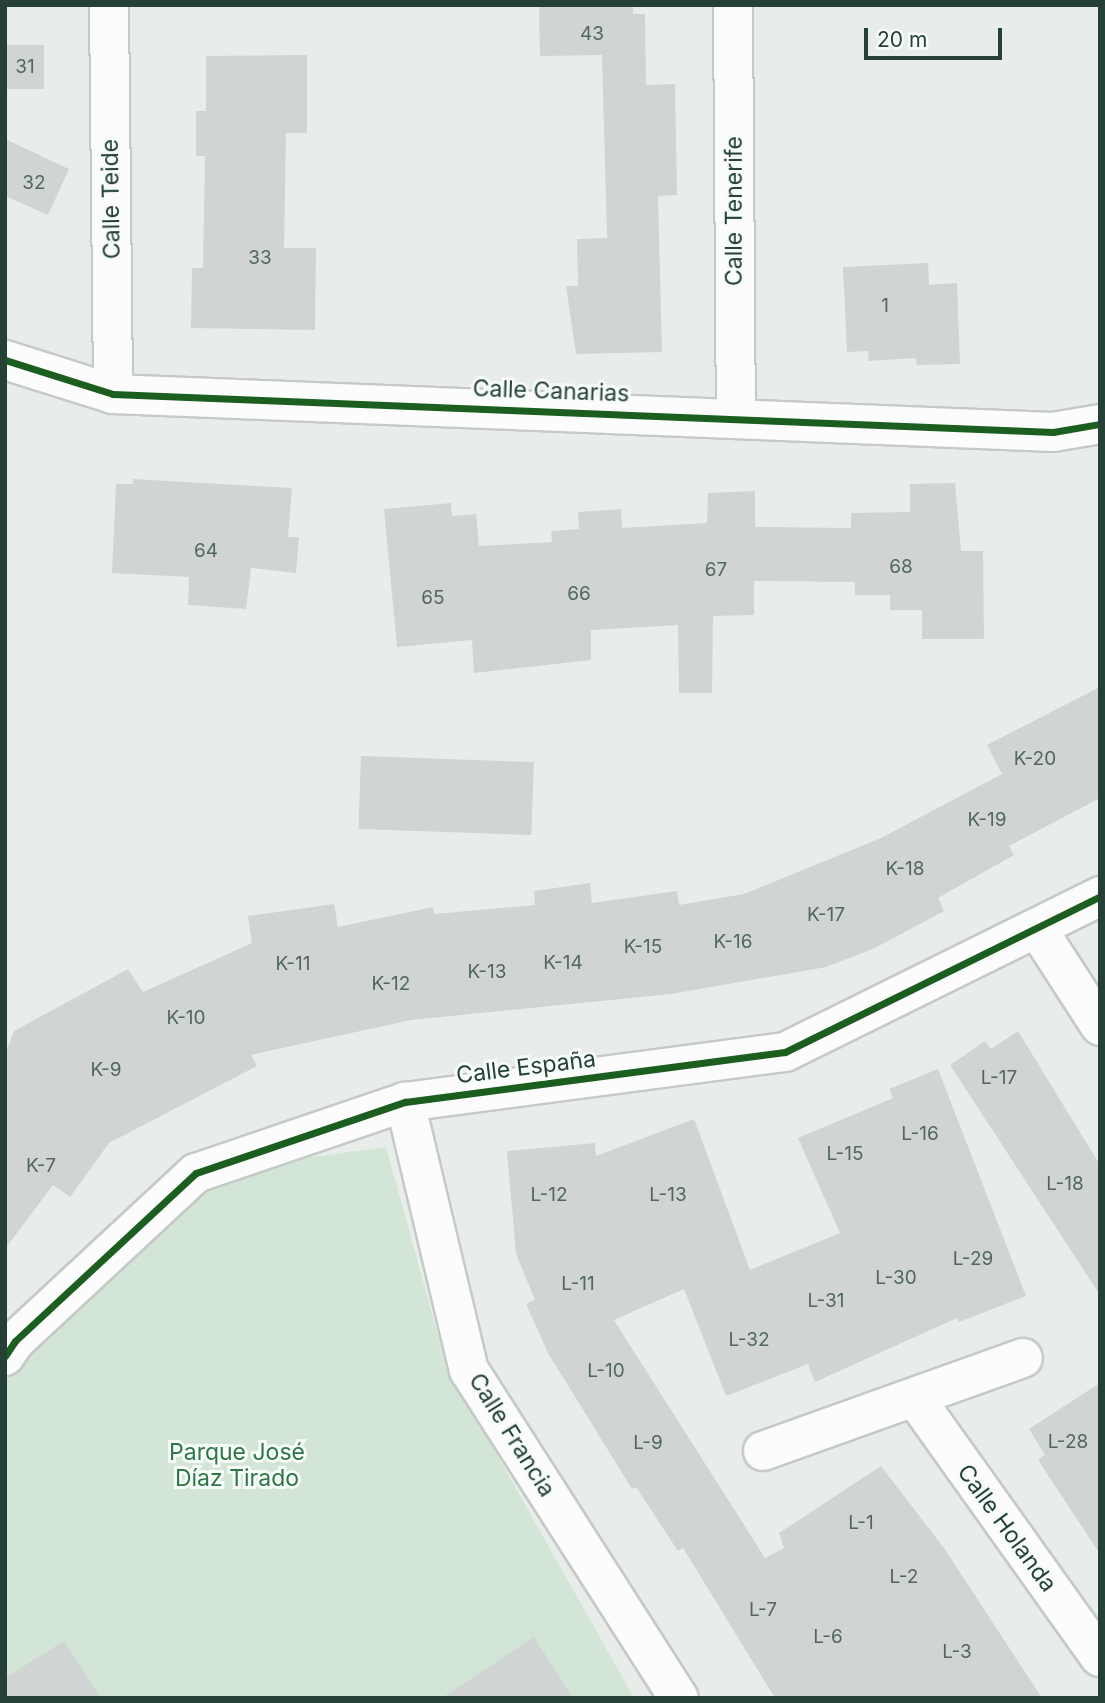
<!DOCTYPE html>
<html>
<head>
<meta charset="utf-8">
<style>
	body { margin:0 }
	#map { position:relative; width:1105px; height:1703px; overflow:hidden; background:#e8edea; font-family:Inter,sans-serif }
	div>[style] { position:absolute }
	.green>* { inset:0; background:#d2e5d6 }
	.building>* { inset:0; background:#d0d5d3; transform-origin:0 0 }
	.roads { filter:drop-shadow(2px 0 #c5cac7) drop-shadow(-2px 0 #c5cac7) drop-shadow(0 2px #c5cac7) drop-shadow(0 -2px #c5cac7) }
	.minor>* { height:38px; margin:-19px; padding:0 19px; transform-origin:19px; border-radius:19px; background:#fcfcfc }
	.cycleway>* { height:7px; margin:-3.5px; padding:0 3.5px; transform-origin:3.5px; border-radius:3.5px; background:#1b5e20 }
	span { translate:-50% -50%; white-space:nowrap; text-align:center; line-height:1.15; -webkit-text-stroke:6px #f7fbf9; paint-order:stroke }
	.number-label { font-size:19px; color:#51675f }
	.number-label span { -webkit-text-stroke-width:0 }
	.street-label { font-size:23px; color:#254137 }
	.park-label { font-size:23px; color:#307746 }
	.frame { position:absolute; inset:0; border:7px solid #254137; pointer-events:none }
	.scale { position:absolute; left:864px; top:28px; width:138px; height:32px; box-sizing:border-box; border:4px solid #254137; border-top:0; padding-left:9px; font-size:21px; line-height:24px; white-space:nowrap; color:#254137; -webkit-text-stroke:5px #f7fbf9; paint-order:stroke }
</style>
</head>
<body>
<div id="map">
	<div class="green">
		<i style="clip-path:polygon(386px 1147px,446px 1364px,634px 1698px,5px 1698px,5px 1360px,196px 1173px)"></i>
	</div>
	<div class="building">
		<i style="clip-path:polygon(539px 5px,633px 5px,633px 14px,645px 14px,646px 85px,675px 84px,677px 195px,658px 196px,662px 352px,576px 354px,566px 286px,578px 286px,577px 239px,607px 238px,602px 55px,540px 56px)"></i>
		<i style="left:5px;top:45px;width:39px;height:44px"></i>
		<i style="clip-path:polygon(307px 55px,307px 133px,286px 133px,284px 248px,316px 248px,315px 330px,191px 328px,192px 268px,203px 268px,205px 156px,196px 156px,196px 111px,206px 111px,206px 56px)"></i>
		<i style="clip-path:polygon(5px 139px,69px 169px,48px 215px,5px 196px)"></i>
		<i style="clip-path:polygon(928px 263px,929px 285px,957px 283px,960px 364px,917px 365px,916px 358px,868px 361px,869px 351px,847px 352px,843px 267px)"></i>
		<i style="clip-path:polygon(133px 479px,292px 488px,288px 537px,299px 537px,296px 573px,251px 568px,246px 609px,188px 605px,189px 577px,112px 573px,116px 484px,133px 484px)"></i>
		<i style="clip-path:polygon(955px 483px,961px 551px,983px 551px,984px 639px,922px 639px,922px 610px,890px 610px,890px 595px,855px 595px,855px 582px,754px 581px,754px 615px,713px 616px,712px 693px,679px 693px,678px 625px,591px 630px,591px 660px,474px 673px,472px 640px,397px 647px,384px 509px,451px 503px,452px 516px,476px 514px,479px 546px,552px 542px,551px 531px,579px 529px,578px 512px,621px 509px,622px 528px,707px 523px,708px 493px,755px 491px,755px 527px,851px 528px,851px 513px,910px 512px,910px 484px)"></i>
		<i style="clip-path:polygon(1100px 687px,1100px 798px,1009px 846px,1014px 855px,938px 898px,944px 911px,873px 949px,826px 967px,671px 994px,411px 1020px,251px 1055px,257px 1066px,109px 1143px,70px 1197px,53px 1185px,5px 1249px,5px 1055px,14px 1031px,128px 969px,143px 992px,252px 943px,248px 916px,334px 904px,338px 927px,433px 907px,434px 914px,535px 905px,534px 891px,590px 883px,592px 903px,677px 891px,679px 905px,744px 894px,881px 838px,1002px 774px,987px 745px)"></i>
		<i style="left:361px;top:756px;width:173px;height:73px;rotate:2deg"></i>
		<i style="clip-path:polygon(1018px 1031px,1100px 1165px,1100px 1295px,950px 1065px,985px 1041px,991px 1049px)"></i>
		<i style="clip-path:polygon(938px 1069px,1026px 1296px,959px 1322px,957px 1318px,815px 1382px,808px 1364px,726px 1396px,684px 1289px,614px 1320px,765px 1558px,784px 1548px,779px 1533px,881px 1466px,944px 1548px,1042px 1698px,775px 1698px,683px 1548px,678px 1551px,636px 1487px,632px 1489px,548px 1353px,526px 1304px,535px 1300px,516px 1254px,507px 1151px,595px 1143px,596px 1156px,694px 1119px,750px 1270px,840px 1233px,798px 1138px,893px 1098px,889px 1089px)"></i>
		<i style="clip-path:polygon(1100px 1383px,1100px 1554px,1038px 1460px,1045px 1455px,1029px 1429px)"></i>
		<i style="clip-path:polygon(534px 1637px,573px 1698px,442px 1698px)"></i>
		<i style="clip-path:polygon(64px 1641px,101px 1698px,5px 1698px,5px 1678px)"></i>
	</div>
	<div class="roads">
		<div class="minor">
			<i style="left:109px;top:5px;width:389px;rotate:89.4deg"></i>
			<i style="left:733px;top:5px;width:412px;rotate:89.6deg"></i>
			<i style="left:5px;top:360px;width:113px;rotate:17.5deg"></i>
			<i style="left:113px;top:394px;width:941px;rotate:2.31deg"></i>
			<i style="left:1053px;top:432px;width:48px;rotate:-9.7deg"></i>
			<i style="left:1038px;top:930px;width:114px;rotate:57.1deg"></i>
			<i style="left:405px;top:1102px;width:276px;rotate:76.6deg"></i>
			<i style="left:469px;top:1370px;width:389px;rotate:57.4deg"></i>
			<i style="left:5px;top:1356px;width:18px;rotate:-56deg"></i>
			<i style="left:15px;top:1341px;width:247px;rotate:-42.9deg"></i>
			<i style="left:196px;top:1173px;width:221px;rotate:-18.8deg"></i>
			<i style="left:405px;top:1102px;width:383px;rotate:-7.5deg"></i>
			<i style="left:785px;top:1052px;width:352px;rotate:-26.3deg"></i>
			<i style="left:915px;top:1398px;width:318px;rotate:54.5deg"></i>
			<i style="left:763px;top:1451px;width:276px;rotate:-19.7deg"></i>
		</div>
	</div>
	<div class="cycleway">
		<i style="left:5px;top:360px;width:113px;rotate:17.5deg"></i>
		<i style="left:113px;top:394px;width:941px;rotate:2.31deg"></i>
		<i style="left:1053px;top:432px;width:48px;rotate:-9.7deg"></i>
		<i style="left:5px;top:1356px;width:18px;rotate:-56deg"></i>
		<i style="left:15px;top:1341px;width:247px;rotate:-42.9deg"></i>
		<i style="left:196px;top:1173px;width:221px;rotate:-18.8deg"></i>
		<i style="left:405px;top:1102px;width:383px;rotate:-7.5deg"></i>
		<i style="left:785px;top:1052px;width:352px;rotate:-26.3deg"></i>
	</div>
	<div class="number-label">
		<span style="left:592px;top:34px">43</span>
		<span style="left:25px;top:67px">31</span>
		<span style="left:34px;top:183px">32</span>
		<span style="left:260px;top:258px">33</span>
		<span style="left:885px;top:306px">1</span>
		<span style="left:206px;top:551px">64</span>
		<span style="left:901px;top:567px">68</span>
		<span style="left:716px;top:570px">67</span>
		<span style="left:579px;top:594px">66</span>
		<span style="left:433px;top:598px">65</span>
		<span style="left:1035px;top:759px">K-20</span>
		<span style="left:987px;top:820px">K-19</span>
		<span style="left:905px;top:869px">K-18</span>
		<span style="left:826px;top:915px">K-17</span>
		<span style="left:733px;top:942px">K-16</span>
		<span style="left:643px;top:947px">K-15</span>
		<span style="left:563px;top:963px">K-14</span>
		<span style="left:293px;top:964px">K-11</span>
		<span style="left:487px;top:972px">K-13</span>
		<span style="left:391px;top:984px">K-12</span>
		<span style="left:186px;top:1018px">K-10</span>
		<span style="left:106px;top:1070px">K-9</span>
		<span style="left:999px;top:1078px">L-17</span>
		<span style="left:920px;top:1134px">L-16</span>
		<span style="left:845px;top:1154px">L-15</span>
		<span style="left:41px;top:1166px">K-7</span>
		<span style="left:1065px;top:1184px">L-18</span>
		<span style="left:549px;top:1195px">L-12</span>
		<span style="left:668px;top:1195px">L-13</span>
		<span style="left:973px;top:1259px">L-29</span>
		<span style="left:896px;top:1278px">L-30</span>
		<span style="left:578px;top:1284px">L-11</span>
		<span style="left:826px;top:1301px">L-31</span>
		<span style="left:749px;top:1340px">L-32</span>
		<span style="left:606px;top:1371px">L-10</span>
		<span style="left:1068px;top:1442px">L-28</span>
		<span style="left:648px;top:1443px">L-9</span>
		<span style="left:861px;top:1523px">L-1</span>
		<span style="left:904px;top:1577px">L-2</span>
		<span style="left:763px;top:1610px">L-7</span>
		<span style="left:828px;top:1637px">L-6</span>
		<span style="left:957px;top:1652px">L-3</span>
	</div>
	<div class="street-label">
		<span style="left:111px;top:199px;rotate:-91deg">Calle Teide</span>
		<span style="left:734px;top:211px;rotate:-90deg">Calle Tenerife</span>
		<span style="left:551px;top:391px;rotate:2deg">Calle Canarias</span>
		<span style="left:526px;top:1067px;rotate:-7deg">Calle España</span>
		<span style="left:512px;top:1435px;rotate:58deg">Calle Francia</span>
		<span style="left:1007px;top:1528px;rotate:54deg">Calle Holanda</span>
	</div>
	<div class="park-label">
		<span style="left:237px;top:1465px">Parque José<br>Díaz Tirado</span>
	</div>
	<div class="frame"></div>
	<div class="scale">20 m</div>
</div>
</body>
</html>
